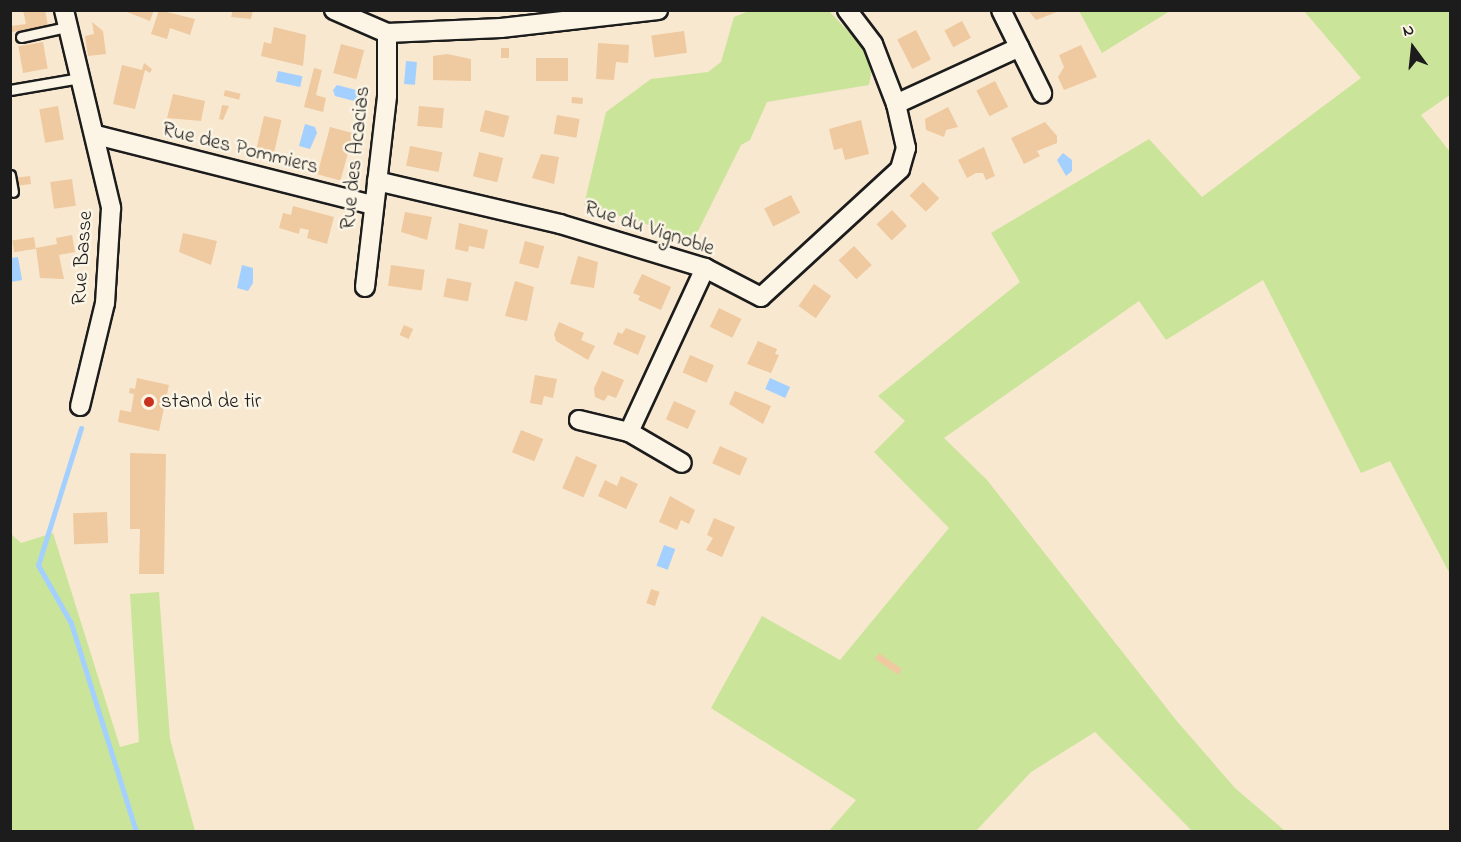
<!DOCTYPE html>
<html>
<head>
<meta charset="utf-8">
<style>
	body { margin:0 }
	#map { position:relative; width:1461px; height:842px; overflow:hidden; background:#f8e8d0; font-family:"Indie Flower",sans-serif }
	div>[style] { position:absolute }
	.green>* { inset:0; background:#cae49a }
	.water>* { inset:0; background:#a3d0fe; transform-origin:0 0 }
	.stream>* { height:5px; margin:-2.5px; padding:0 2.5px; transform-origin:2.5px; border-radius:2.5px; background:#a3d0fe }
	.building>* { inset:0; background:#efc99f; transform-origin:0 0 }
	.roads { filter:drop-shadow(2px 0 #1c1c1c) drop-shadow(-2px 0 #1c1c1c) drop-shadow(0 2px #1c1c1c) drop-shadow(0 -2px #1c1c1c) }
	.lane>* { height:9px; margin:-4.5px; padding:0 4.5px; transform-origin:4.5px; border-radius:4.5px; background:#fcf5e5 }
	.street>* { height:18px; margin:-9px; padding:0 9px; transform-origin:9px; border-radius:9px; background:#fcf5e5 }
	.dots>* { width:16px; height:16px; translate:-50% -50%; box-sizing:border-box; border:3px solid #fcf5e5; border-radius:50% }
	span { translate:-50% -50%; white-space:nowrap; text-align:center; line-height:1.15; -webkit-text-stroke:5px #fcf5e5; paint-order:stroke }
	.street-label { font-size:21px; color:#1c1c1c }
	.poi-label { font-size:21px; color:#1c1c1c }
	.left { translate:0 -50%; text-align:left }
	.frame { position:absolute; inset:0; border:12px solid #1c1c1c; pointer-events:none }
	.north { position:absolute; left:1383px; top:18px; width:60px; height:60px; -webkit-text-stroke:4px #fcf5e5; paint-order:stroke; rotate:345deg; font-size:16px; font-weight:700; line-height:24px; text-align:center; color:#1c1c1c }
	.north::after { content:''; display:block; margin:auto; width:21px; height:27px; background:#1c1c1c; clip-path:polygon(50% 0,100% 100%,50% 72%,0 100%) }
</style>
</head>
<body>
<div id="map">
	<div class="green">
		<i style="clip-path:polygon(749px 11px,829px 11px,859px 43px,872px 69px,869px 85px,767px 102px,750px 140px,741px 145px,694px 239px,584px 205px,606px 112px,651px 79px,708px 72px,721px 62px,734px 17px)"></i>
		<i style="clip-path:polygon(1079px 11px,1170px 11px,1102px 53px)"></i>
		<i style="clip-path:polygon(1304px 11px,1450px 11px,1450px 95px,1421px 115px,1450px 152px,1450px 574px,1390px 461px,1361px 473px,1263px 280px,1166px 340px,1139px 301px,944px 438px,987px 480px,1176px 720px,1235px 788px,1285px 831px,1192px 831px,1095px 732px,1031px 772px,976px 831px,829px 831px,856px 800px,711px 708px,762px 616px,840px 660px,949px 528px,874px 452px,905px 421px,878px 396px,1020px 282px,991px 233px,1149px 139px,1202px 197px,1361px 78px)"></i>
		<i style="clip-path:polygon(53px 533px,120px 747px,139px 742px,130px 594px,159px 592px,170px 739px,195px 831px,11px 831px,11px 534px,21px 543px)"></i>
	</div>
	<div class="water">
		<i style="left:406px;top:61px;width:11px;height:23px;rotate:5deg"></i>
		<i style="left:278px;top:71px;width:25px;height:11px;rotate:12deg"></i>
		<i style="clip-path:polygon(337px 85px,360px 91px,358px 102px,335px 96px,333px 90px)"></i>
		<i style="clip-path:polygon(305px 124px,315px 127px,317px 133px,310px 149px,299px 146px)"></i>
		<i style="clip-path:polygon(1063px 153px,1072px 160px,1072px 171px,1066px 176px,1057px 160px)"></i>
		<i style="clip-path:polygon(18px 257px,22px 280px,11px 282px,11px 258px)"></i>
		<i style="clip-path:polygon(242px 265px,253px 268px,253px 283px,248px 291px,237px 288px)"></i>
		<i style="left:770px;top:378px;width:22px;height:12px;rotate:24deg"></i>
		<i style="left:664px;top:545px;width:12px;height:22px;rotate:20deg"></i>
	</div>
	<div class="stream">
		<i style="left:81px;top:428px;width:144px;rotate:107.4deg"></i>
		<i style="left:38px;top:565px;width:67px;rotate:60.4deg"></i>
		<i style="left:71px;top:623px;width:219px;rotate:72.7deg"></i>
	</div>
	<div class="building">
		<i style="clip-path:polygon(23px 10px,45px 10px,48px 26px,12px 32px,11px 26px,26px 24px)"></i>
		<i style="clip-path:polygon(122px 10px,154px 10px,150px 21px)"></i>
		<i style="clip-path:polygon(159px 10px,195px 19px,190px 35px,170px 28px,167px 39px,151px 34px)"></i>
		<i style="clip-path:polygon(233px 10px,253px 10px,251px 19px,231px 17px)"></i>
		<i style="clip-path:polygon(1028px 10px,1062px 10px,1036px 20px)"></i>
		<i style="left:962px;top:21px;width:19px;height:20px;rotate:62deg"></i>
		<i style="clip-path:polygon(92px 22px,103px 31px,106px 54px,88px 56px,85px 36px,94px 34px)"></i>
		<i style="clip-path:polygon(274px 27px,306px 35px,303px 66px,261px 56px,264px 42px,271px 44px)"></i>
		<i style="left:916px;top:30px;width:33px;height:21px;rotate:63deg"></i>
		<i style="left:684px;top:31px;width:22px;height:33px;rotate:82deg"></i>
		<i style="left:43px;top:42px;width:27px;height:25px;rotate:80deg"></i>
		<i style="clip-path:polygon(598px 43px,629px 45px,628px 63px,616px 62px,614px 80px,596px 79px)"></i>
		<i style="left:341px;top:44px;width:24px;height:30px;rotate:15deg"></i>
		<i style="clip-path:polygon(1081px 45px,1097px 77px,1064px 90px,1058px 77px,1064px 67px,1059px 55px)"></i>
		<i style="left:501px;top:48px;width:8px;height:10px"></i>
		<i style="clip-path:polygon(447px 54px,471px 59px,471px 81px,433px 80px,433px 56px)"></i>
		<i style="left:536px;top:58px;width:32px;height:23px"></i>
		<i style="clip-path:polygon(144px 63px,152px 69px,150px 73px,145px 70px,135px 109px,113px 104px,122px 65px,142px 70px)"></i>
		<i style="clip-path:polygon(314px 68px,322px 70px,316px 95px,326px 98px,323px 112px,304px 107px)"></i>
		<i style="left:995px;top:81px;width:29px;height:21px;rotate:63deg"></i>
		<i style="left:225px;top:90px;width:16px;height:6px;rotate:14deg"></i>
		<i style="clip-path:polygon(173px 94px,205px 101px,201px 121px,167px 118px)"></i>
		<i style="left:572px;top:97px;width:11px;height:6px;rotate:5deg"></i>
		<i style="clip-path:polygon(222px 105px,229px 106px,223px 120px,219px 119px)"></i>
		<i style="left:58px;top:106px;width:34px;height:19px;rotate:80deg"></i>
		<i style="left:419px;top:106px;width:25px;height:20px;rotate:5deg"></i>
		<i style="clip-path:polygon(948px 107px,958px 127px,946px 130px,944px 137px,926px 130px,925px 119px)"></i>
		<i style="left:485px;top:110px;width:25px;height:22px;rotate:14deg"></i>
		<i style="left:557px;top:115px;width:23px;height:19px;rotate:10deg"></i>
		<i style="left:264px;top:116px;width:18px;height:34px;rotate:13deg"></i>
		<i style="clip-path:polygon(861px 120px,869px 154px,845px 160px,842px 148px,834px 150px,829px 129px)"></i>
		<i style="clip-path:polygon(1045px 122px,1057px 136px,1057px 143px,1037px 151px,1040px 156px,1024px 164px,1011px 138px)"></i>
		<i style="left:330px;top:127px;width:24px;height:49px;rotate:15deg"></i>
		<i style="left:410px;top:146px;width:33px;height:20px;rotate:11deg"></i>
		<i style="clip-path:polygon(984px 147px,995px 176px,986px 180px,983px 173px,976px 173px,967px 178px,958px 160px)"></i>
		<i style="left:479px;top:152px;width:25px;height:25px;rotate:14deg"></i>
		<i style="clip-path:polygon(541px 154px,559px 157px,554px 184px,532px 178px)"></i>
		<i style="left:30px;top:176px;width:8px;height:14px;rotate:83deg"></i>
		<i style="left:72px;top:179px;width:27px;height:22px;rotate:82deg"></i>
		<i style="left:923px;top:182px;width:23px;height:19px;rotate:45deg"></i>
		<i style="left:791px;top:195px;width:20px;height:30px;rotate:63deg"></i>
		<i style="clip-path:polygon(293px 206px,334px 217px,327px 244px,307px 238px,309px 230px,300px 228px,299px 234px,279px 228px,283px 213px,291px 215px)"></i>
		<i style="left:892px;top:210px;width:22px;height:21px;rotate:47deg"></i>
		<i style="clip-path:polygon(405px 212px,432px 217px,427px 240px,401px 232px)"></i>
		<i style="clip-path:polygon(459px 223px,488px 230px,484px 249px,469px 246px,468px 252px,455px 249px)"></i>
		<i style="clip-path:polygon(183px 233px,217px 241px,211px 265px,179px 252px)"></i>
		<i style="clip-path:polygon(72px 235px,75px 252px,59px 255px,64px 279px,40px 278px,36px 248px,57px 244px,56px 238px)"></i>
		<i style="left:34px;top:237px;width:12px;height:22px;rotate:81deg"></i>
		<i style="left:525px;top:241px;width:20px;height:23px;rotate:15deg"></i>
		<i style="clip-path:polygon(706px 241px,712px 243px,709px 248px,703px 246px)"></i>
		<i style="left:854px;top:246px;width:26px;height:21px;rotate:47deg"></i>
		<i style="clip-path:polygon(578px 256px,598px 262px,594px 288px,570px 284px)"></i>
		<i style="left:391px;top:265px;width:34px;height:21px;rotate:8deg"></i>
		<i style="clip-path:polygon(642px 274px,671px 287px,661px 310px,638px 300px,640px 296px,633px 293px)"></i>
		<i style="left:447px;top:278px;width:25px;height:19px;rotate:11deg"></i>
		<i style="clip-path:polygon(515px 281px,534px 287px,527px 321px,505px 316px)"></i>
		<i style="left:814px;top:284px;width:21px;height:27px;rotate:35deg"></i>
		<i style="left:719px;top:308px;width:25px;height:21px;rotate:26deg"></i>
		<i style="clip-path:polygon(559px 322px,584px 333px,581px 340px,595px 346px,588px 360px,556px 341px,554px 334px)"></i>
		<i style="left:404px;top:325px;width:10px;height:11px;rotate:24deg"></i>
		<i style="clip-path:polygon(626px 328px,646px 336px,638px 355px,613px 344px,618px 332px,622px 334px)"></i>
		<i style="clip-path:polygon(758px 341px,777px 349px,775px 354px,779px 355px,771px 373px,747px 364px)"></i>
		<i style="left:690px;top:355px;width:26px;height:19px;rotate:23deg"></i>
		<i style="clip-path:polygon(602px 371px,624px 380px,616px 398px,608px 395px,604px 401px,595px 397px,594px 388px)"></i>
		<i style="clip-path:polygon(535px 375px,557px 379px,553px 398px,544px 396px,542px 405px,530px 403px)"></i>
		<i style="clip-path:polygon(137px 378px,169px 385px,159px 431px,118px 422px,120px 410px,131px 412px,134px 394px,129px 393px,130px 388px,135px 389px)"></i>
		<i style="clip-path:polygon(735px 391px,771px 406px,763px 424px,729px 404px)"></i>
		<i style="left:674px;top:401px;width:24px;height:20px;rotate:24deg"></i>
		<i style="left:521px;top:430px;width:24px;height:24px;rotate:22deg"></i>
		<i style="left:720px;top:446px;width:30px;height:19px;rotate:24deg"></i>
		<i style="clip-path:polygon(130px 453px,166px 454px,164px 574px,139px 574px,140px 529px,130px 529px)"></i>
		<i style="left:576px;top:456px;width:23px;height:35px;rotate:23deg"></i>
		<i style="clip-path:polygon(621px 476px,638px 484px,626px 509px,598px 496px,605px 480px,617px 486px)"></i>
		<i style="clip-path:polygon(670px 496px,695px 510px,689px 524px,681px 520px,677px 530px,659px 522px)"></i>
		<i style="left:107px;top:512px;width:31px;height:34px;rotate:88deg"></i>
		<i style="clip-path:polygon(714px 518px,735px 527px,722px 557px,706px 550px,713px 538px,707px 535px)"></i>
		<i style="left:651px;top:589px;width:9px;height:15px;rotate:18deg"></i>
		<i style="left:879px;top:653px;width:28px;height:7px;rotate:35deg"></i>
	</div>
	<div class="roads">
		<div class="lane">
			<i style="left:21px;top:37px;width:46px;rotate:-12.5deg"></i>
			<i style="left:10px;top:90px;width:71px;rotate:-9.7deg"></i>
			<i style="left:10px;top:175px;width:17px;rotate:80deg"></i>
		</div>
		<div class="street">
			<i style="left:64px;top:10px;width:204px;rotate:76.6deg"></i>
			<i style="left:111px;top:208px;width:95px;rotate:93.6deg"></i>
			<i style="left:105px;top:303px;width:106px;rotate:103.6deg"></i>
			<i style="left:334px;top:10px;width:58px;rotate:23.5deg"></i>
			<i style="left:387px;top:33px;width:114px;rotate:-2.5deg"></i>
			<i style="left:501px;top:28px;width:158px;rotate:-6.5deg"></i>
			<i style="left:1001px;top:10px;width:93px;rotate:63.7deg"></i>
			<i style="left:896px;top:104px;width:136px;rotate:-24.7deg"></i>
			<i style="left:96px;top:135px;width:286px;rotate:14.2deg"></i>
			<i style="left:377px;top:181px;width:188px;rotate:13.2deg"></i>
			<i style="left:560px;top:224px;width:152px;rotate:16.9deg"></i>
			<i style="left:705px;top:268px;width:63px;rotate:27.4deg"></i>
			<i style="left:761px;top:297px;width:189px;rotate:-42.6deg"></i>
			<i style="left:900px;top:169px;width:22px;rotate:-74deg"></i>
			<i style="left:906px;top:148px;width:45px;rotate:-102.8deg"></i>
			<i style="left:896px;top:104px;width:64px;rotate:-111deg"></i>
			<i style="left:873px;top:44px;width:43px;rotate:-127.4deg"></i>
			<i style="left:365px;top:287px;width:192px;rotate:-83.4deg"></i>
			<i style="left:387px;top:96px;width:63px;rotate:-90deg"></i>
			<i style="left:579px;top:420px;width:51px;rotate:13.5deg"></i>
			<i style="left:629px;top:432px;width:181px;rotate:-65.1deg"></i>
			<i style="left:629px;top:432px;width:61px;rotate:30.3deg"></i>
		</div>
	</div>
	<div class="dots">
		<i style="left:149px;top:402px;background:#c8321e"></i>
	</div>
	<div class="street-label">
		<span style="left:240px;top:149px;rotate:14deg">Rue des Pommiers</span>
		<span style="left:356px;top:158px;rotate:-84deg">Rue des Acacias</span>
		<span style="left:649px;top:229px;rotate:18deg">Rue du Vignoble</span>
		<span style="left:83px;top:258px;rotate:-86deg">Rue Basse</span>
	</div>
	<div class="poi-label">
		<span class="left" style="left:161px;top:402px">stand de tir</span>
	</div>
	<div class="frame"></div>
	<div class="north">N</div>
</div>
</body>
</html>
